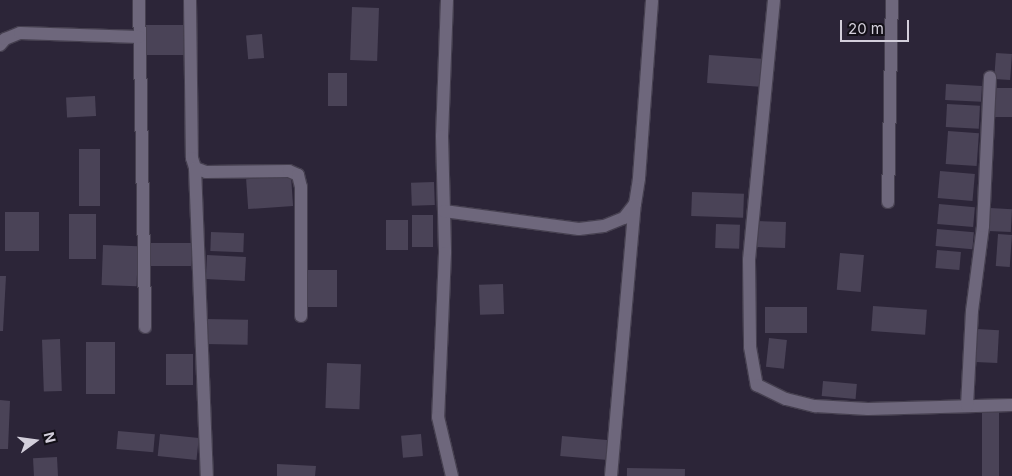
<!DOCTYPE html>
<html>
<head>
<meta charset="utf-8">
<style>
	body { margin:0 }
	#map { position:relative; width:1012px; height:476px; overflow:hidden; background:#2c2538; font-family:Inter,sans-serif }
	div>[style] { position:absolute }
	.building>* { inset:0; background:#4a4357; transform-origin:0 0 }
	.roads { filter:drop-shadow(1px 0 #464050) drop-shadow(-1px 0 #464050) drop-shadow(0 1px #464050) drop-shadow(0 -1px #464050) }
	.minor>* { height:12px; margin:-6px; padding:0 6px; transform-origin:6px; border-radius:6px; background:#6e677c }
	span { translate:-50% -50%; white-space:nowrap; text-align:center; line-height:1.15; -webkit-text-stroke:4px #131018; paint-order:stroke }
	.north { position:absolute; left:10px; top:416px; width:50px; height:50px; -webkit-text-stroke:4px #131018; paint-order:stroke; rotate:76deg; font-size:14px; font-weight:700; line-height:20px; text-align:center; color:#d3cfdb }
	.north::after { content:''; display:block; margin:auto; width:18px; height:22px; background:#d3cfdb; clip-path:polygon(50% 0,100% 100%,50% 72%,0 100%) }
	.scale { position:absolute; left:840px; top:20px; width:69px; height:22px; box-sizing:border-box; border:2px solid #d3cfdb; border-top:0; padding-left:6px; font-size:15px; line-height:18px; white-space:nowrap; color:#d3cfdb; -webkit-text-stroke:4px #131018; paint-order:stroke }
</style>
</head>
<body>
<div id="map">
	<div class="building">
		<i style="left:352px;top:7px;width:27px;height:53px;rotate:2deg"></i>
		<i style="left:142px;top:25px;width:42px;height:30px"></i>
		<i style="left:262px;top:34px;width:24px;height:16px;rotate:85deg"></i>
		<i style="left:996px;top:53px;width:16px;height:26px;rotate:4deg"></i>
		<i style="left:709px;top:55px;width:53px;height:28px;rotate:4deg"></i>
		<i style="left:328px;top:73px;width:19px;height:33px"></i>
		<i style="left:946px;top:84px;width:36px;height:16px;rotate:3deg"></i>
		<i style="left:995px;top:88px;width:17px;height:29px"></i>
		<i style="left:95px;top:96px;width:20px;height:29px;rotate:87deg"></i>
		<i style="left:947px;top:104px;width:33px;height:23px;rotate:3deg"></i>
		<i style="left:948px;top:131px;width:31px;height:33px;rotate:4deg"></i>
		<i style="left:79px;top:149px;width:21px;height:57px"></i>
		<i style="left:940px;top:171px;width:35px;height:27px;rotate:5deg"></i>
		<i style="left:291px;top:176px;width:30px;height:45px;rotate:86deg"></i>
		<i style="left:434px;top:182px;width:23px;height:23px;rotate:88deg"></i>
		<i style="left:692px;top:192px;width:52px;height:24px;rotate:2deg"></i>
		<i style="left:939px;top:204px;width:36px;height:20px;rotate:5deg"></i>
		<i style="left:990px;top:208px;width:22px;height:23px;rotate:3deg"></i>
		<i style="left:5px;top:212px;width:34px;height:39px"></i>
		<i style="left:69px;top:214px;width:27px;height:45px"></i>
		<i style="left:412px;top:215px;width:21px;height:32px"></i>
		<i style="left:386px;top:220px;width:22px;height:30px"></i>
		<i style="left:756px;top:221px;width:30px;height:26px;rotate:2deg"></i>
		<i style="left:716px;top:224px;width:24px;height:24px;rotate:2deg"></i>
		<i style="left:937px;top:229px;width:37px;height:17px;rotate:5deg"></i>
		<i style="left:211px;top:232px;width:33px;height:19px;rotate:2deg"></i>
		<i style="left:998px;top:234px;width:14px;height:32px;rotate:4deg"></i>
		<i style="left:150px;top:243px;width:41px;height:23px"></i>
		<i style="left:103px;top:245px;width:35px;height:40px;rotate:2deg"></i>
		<i style="left:937px;top:250px;width:24px;height:18px;rotate:5deg"></i>
		<i style="left:840px;top:253px;width:24px;height:37px;rotate:5deg"></i>
		<i style="left:207px;top:255px;width:39px;height:24px;rotate:3deg"></i>
		<i style="left:306px;top:270px;width:31px;height:37px"></i>
		<i style="clip-path:polygon(0 276px,6px 276px,3px 331px,0 331px)"></i>
		<i style="left:503px;top:284px;width:30px;height:24px;rotate:88deg"></i>
		<i style="left:873px;top:306px;width:54px;height:25px;rotate:4deg"></i>
		<i style="left:807px;top:307px;width:26px;height:42px;rotate:90deg"></i>
		<i style="left:205px;top:319px;width:43px;height:25px;rotate:1deg"></i>
		<i style="left:977px;top:329px;width:22px;height:33px;rotate:3deg"></i>
		<i style="left:769px;top:338px;width:18px;height:29px;rotate:6deg"></i>
		<i style="left:60px;top:339px;width:52px;height:18px;rotate:88deg"></i>
		<i style="left:86px;top:342px;width:29px;height:52px"></i>
		<i style="left:166px;top:354px;width:27px;height:31px"></i>
		<i style="left:327px;top:363px;width:34px;height:45px;rotate:2deg"></i>
		<i style="left:823px;top:381px;width:34px;height:15px;rotate:5deg"></i>
		<i style="clip-path:polygon(0 400px,10px 401px,8px 449px,0 449px)"></i>
		<i style="left:982px;top:412px;width:17px;height:64px"></i>
		<i style="left:118px;top:431px;width:37px;height:18px;rotate:5deg"></i>
		<i style="left:160px;top:434px;width:39px;height:22px;rotate:6deg"></i>
		<i style="left:421px;top:434px;width:22px;height:20px;rotate:85deg"></i>
		<i style="left:562px;top:436px;width:48px;height:20px;rotate:5deg"></i>
		<i style="left:57px;top:457px;width:19px;height:24px;rotate:87deg"></i>
		<i style="clip-path:polygon(277px 464px,316px 466px,315px 476px,277px 476px)"></i>
		<i style="left:627px;top:468px;width:58px;height:8px;rotate:1deg"></i>
	</div>
	<div class="roads">
		<div class="minor">
			<i style="left:139px;top:0;width:327px;rotate:88.9deg"></i>
			<i style="left:190px;top:0;width:158px;rotate:89.3deg"></i>
			<i style="left:192px;top:158px;width:10px;rotate:73deg"></i>
			<i style="left:195px;top:168px;width:12px;rotate:20deg"></i>
			<i style="left:206px;top:172px;width:83px;rotate:-0.7deg"></i>
			<i style="left:289px;top:171px;width:10px;rotate:24deg"></i>
			<i style="left:298px;top:175px;width:12px;rotate:76deg"></i>
			<i style="left:301px;top:187px;width:129px;rotate:90deg"></i>
			<i style="left:447px;top:0;width:136px;rotate:92.1deg"></i>
			<i style="left:442px;top:136px;width:117px;rotate:88.5deg"></i>
			<i style="left:445px;top:253px;width:164px;rotate:92.4deg"></i>
			<i style="left:438px;top:417px;width:61px;rotate:76.7deg"></i>
			<i style="left:774px;top:0;width:261px;rotate:95.5deg"></i>
			<i style="left:749px;top:260px;width:87px;rotate:89.3deg"></i>
			<i style="left:750px;top:347px;width:39px;rotate:80deg"></i>
			<i style="left:757px;top:385px;width:32px;rotate:26deg"></i>
			<i style="left:786px;top:399px;width:30px;rotate:14deg"></i>
			<i style="left:815px;top:406px;width:53px;rotate:3.2deg"></i>
			<i style="left:868px;top:409px;width:144px;rotate:-1.6deg"></i>
			<i style="left:0;top:45px;width:8px;rotate:-50deg"></i>
			<i style="left:5px;top:39px;width:16px;rotate:-22deg"></i>
			<i style="left:20px;top:33px;width:119px;rotate:1.9deg"></i>
			<i style="left:195px;top:168px;width:308px;rotate:87.8deg"></i>
			<i style="left:888px;top:202px;width:202px;rotate:-88.9deg"></i>
			<i style="left:444px;top:211px;width:136px;rotate:7.6deg"></i>
			<i style="left:579px;top:229px;width:25px;rotate:-7deg"></i>
			<i style="left:604px;top:226px;width:22px;rotate:-22deg"></i>
			<i style="left:624px;top:218px;width:18px;rotate:-52deg"></i>
			<i style="left:635px;top:204px;width:26px;rotate:-81deg"></i>
			<i style="left:639px;top:178px;width:178px;rotate:-85.8deg"></i>
			<i style="left:967px;top:406px;width:95px;rotate:-87deg"></i>
			<i style="left:972px;top:311px;width:86px;rotate:-82.6deg"></i>
			<i style="left:983px;top:226px;width:149px;rotate:-87.3deg"></i>
			<i style="left:611px;top:476px;width:273px;rotate:-85deg"></i>
		</div>
	</div>
	<div class="north">N</div>
	<div class="scale">20 m</div>
</div>
</body>
</html>
